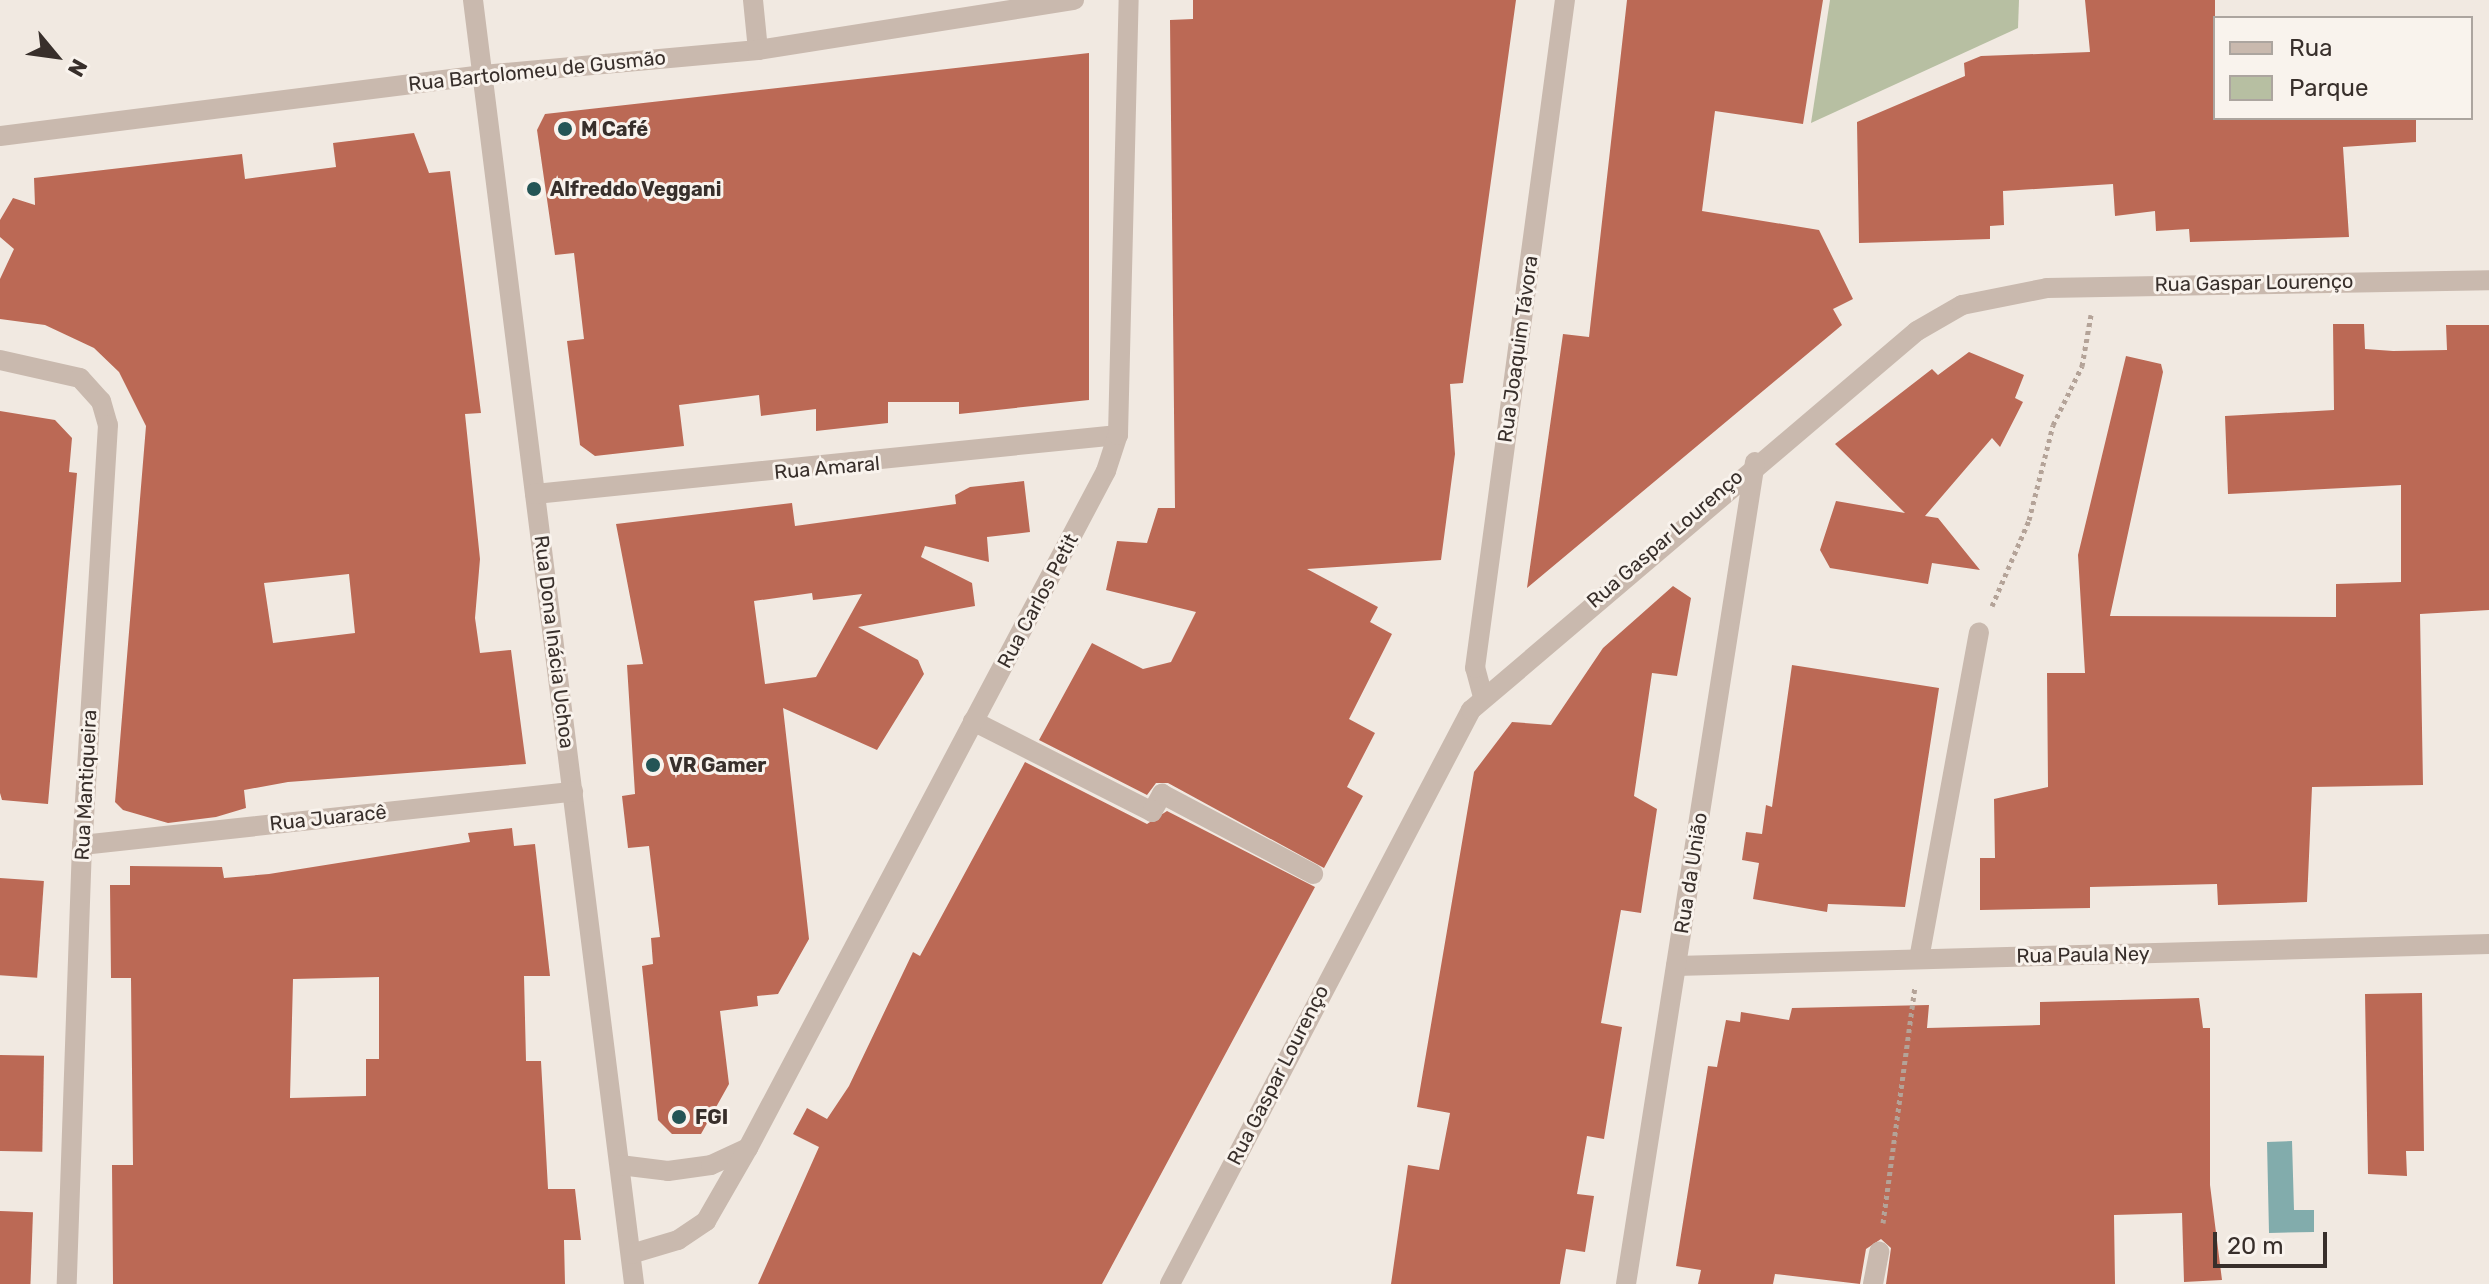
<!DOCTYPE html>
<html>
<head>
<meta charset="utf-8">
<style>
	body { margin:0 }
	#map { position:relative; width:2489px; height:1284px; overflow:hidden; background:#f1e9e1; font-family:Rubik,sans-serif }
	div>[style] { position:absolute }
	.green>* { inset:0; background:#b7bfa2 }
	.water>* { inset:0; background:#82acac }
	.building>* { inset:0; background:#bb6955; transform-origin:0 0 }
	.path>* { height:5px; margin-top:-2.5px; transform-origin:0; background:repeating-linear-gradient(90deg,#b4a398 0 4px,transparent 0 8px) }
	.minor>* { height:20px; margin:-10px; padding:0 10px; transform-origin:10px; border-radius:10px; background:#c9b9ae }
	.dots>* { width:22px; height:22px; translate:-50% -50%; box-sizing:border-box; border:4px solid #f9f3ed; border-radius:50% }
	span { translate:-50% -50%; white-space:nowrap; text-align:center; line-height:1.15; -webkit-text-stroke:6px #f9f3ed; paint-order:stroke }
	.street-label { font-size:20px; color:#382f2b }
	.poi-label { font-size:20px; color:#382f2b; font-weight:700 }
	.left { translate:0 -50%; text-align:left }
	.legend { position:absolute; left:2213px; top:16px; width:260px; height:104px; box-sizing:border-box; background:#f9f3ed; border:2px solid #aca59f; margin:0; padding:10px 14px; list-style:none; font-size:24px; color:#382f2b }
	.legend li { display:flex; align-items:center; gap:16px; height:40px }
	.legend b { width:40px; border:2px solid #aca59f }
	.north { position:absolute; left:16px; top:16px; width:80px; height:80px; -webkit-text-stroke:6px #f9f3ed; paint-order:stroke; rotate:119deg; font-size:22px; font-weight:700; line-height:32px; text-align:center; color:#382f2b }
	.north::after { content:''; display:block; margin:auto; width:28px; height:36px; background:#382f2b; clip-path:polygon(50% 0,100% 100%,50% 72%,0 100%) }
	.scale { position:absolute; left:2213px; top:1232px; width:114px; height:36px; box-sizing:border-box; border:4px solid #382f2b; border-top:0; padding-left:10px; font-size:24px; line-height:28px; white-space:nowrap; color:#382f2b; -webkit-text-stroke:6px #f9f3ed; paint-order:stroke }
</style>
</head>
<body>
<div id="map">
	<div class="green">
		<i style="clip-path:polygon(1830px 0,2019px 0,2018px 28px,1811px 123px)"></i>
	</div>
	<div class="water">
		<i style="clip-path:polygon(2292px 1141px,2294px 1210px,2314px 1210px,2314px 1232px,2269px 1233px,2267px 1142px)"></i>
	</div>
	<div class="building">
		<i style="clip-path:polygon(1193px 0,1516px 0,1463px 383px,1450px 384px,1455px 454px,1441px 560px,1307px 569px,1378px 607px,1370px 622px,1392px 634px,1349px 719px,1375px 733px,1347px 787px,1363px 796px,1324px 868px,1168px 783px,1156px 783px,1147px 795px,1039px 740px,1092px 643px,1143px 669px,1171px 662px,1196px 612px,1106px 590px,1117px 541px,1147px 543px,1158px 508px,1175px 508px,1170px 20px,1193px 19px)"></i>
		<i style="clip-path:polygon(1627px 0,1823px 0,1803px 124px,1715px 111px,1702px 211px,1819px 230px,1853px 299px,1833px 309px,1842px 325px,1527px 588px,1563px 334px,1589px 337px)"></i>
		<i style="clip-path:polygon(2085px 0,2215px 0,2215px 118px,2416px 118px,2416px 142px,2343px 147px,2349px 237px,2190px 242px,2189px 229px,2156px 231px,2155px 211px,2115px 216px,2113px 184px,2003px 191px,2004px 225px,1990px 226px,1990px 239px,1859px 243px,1857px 122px,1965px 76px,1964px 63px,1981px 56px,2090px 52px)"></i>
		<i style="clip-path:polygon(1089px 53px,1089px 400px,959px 414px,959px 402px,888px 402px,888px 423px,816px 431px,816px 409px,761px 416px,759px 395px,679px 405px,684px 446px,595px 456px,580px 445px,567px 341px,584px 339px,574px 253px,555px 255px,537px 130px,545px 114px)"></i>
		<i style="clip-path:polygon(evenodd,414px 133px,429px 173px,450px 171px,481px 413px,465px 414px,480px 559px,475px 618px,480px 653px,511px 650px,526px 764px,288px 782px,244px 790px,246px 808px,216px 817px,168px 823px,123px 810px,115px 802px,146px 426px,119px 372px,94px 348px,45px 325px,0 319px,0 279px,14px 249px,0 237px,0 220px,13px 198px,35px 205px,34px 178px,242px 154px,245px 179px,336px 167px,333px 143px,414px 133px,349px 574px,355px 633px,273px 643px,264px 583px,349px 574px)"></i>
		<i style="clip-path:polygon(2333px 324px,2364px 324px,2365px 349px,2393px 351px,2447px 350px,2446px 325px,2489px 325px,2489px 610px,2420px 614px,2423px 785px,2312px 787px,2307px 902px,2218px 905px,2217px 884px,2090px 887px,2090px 908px,1980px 910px,1980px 858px,1995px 858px,1994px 799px,2048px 787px,2047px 673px,2085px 673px,2078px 555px,2126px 356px,2161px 364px,2163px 372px,2110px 616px,2336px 617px,2336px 584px,2401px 582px,2401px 485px,2228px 494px,2225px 416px,2334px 410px)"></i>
		<i style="clip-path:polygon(1969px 352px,2024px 375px,2015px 398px,2023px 402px,2000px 447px,1992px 438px,1925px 516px,1938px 518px,1980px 570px,1932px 563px,1928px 584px,1830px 568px,1820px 550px,1836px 501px,1905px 513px,1835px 444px,1932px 369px,1938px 375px)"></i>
		<i style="clip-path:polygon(0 411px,55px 420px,72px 438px,69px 472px,77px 473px,48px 804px,2px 800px,0 793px)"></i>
		<i style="clip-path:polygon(evenodd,1024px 481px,1030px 532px,987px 537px,989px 562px,925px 546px,921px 557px,972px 583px,975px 606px,858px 627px,918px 660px,924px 674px,877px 750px,783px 708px,809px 939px,778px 994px,757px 996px,758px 1006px,720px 1011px,729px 1084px,701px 1134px,672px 1134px,658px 1120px,642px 966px,653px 964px,651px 938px,660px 937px,649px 846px,628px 848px,622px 796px,635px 794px,627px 665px,643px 664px,616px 524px,792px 503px,795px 526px,956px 504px,955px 495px,970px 487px,1024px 481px,812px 593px,813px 600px,862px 594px,816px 677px,765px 684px,754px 601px,812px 593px)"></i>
		<i style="clip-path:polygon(1673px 586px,1691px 598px,1677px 676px,1652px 673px,1634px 796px,1657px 809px,1641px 913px,1621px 910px,1601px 1023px,1622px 1027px,1604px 1139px,1587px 1136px,1577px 1194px,1594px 1196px,1585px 1252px,1566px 1249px,1560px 1284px,1391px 1284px,1408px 1165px,1439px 1170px,1450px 1113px,1417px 1107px,1474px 772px,1512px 722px,1551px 725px,1603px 648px)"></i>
		<i style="clip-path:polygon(1792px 665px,1939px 688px,1905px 907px,1828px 904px,1827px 912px,1753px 899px,1759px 863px,1742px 860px,1746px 832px,1762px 834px,1766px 805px,1772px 807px)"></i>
		<i style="clip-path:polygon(1025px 762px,1147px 824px,1167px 811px,1315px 887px,1102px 1284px,758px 1284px,819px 1147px,793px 1134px,807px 1108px,827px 1119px,849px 1086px,913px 952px,920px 956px)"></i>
		<i style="clip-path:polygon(evenodd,512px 828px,514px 846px,535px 844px,550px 976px,524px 976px,526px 1061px,541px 1061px,548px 1189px,575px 1189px,578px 1215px,581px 1240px,564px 1240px,565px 1284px,113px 1284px,112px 1165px,133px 1165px,131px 978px,111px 978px,110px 885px,130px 885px,130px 866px,222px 867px,224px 878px,269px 874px,470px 842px,468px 833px,512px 828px,379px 977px,379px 1059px,366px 1059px,366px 1096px,290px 1098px,293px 979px,379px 977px)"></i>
		<i style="left:0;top:878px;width:44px;height:97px;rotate:4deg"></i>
		<i style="clip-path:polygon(2422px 993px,2424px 1151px,2406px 1151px,2407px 1176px,2368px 1174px,2365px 994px)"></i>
		<i style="clip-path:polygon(2199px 998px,2203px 1028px,2210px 1028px,2210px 1185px,2222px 1280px,2184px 1282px,2182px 1213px,2114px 1215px,2115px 1284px,1886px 1284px,1891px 1248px,1881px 1239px,1866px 1249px,1860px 1284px,1775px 1274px,1773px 1284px,1698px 1284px,1701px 1270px,1676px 1266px,1708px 1066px,1717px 1067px,1726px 1020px,1740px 1022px,1741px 1012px,1789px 1020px,1792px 1008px,1929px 1005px,1927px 1028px,2040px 1025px,2040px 1002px)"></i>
		<i style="left:0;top:1055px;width:44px;height:96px;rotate:1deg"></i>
		<i style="left:0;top:1211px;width:33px;height:73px;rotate:2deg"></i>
	</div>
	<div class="path">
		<i style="left:1992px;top:606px;width:94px;rotate:-66.7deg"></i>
		<i style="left:2029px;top:520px;width:98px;rotate:-75.8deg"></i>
		<i style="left:2053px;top:425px;width:66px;rotate:-63.8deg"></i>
		<i style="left:2082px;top:366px;width:52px;rotate:-80deg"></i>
		<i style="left:1883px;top:1223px;width:238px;rotate:-82.3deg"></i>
	</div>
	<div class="minor">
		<i style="left:473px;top:0;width:1294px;rotate:82.85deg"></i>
		<i style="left:753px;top:0;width:50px;rotate:84.3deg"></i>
		<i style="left:0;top:136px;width:487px;rotate:-7.2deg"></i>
		<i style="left:483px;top:75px;width:276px;rotate:-5.2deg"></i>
		<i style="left:758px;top:50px;width:320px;rotate:-9deg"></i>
		<i style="left:0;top:360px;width:82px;rotate:12.7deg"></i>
		<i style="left:80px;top:378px;width:31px;rotate:48deg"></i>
		<i style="left:101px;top:401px;width:25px;rotate:74deg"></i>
		<i style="left:108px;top:425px;width:421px;rotate:93.5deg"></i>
		<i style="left:82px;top:845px;width:439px;rotate:92deg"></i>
		<i style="left:535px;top:494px;width:586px;rotate:-5.78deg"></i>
		<i style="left:1483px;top:697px;width:30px;rotate:-105deg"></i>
		<i style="left:1475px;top:668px;width:674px;rotate:-82.33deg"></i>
		<i style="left:973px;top:721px;width:201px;rotate:26.9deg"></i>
		<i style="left:1152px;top:812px;width:21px;rotate:-61deg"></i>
		<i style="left:1162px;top:794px;width:171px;rotate:27.9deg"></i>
		<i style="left:82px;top:845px;width:494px;rotate:-6.2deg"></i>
		<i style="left:1919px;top:959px;width:332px;rotate:-79.6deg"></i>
		<i style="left:1676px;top:966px;width:813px;rotate:-1.55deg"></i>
		<i style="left:620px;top:1165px;width:48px;rotate:7.1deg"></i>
		<i style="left:668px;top:1171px;width:43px;rotate:-7.9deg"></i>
		<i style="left:711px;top:1165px;width:41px;rotate:-24.7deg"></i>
		<i style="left:748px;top:1148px;width:766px;rotate:-62.13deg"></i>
		<i style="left:1106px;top:471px;width:38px;rotate:-72deg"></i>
		<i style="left:1118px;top:435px;width:435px;rotate:-88.6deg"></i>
		<i style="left:631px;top:1254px;width:49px;rotate:-16.6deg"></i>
		<i style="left:678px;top:1240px;width:34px;rotate:-34deg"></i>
		<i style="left:706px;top:1221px;width:84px;rotate:-60.1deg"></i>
		<i style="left:1170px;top:1284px;width:648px;rotate:-62.33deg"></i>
		<i style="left:1471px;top:710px;width:585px;rotate:-40.36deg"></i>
		<i style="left:1917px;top:331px;width:52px;rotate:-30deg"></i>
		<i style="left:1962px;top:305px;width:87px;rotate:-11.3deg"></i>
		<i style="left:2047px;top:288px;width:442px;rotate:-1deg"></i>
		<i style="left:1626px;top:1284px;width:832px;rotate:-81.08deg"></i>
		<i style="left:1873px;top:1284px;width:33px;rotate:-79deg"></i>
	</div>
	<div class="dots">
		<i style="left:565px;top:129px;background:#245556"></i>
		<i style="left:534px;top:189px;background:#245556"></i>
		<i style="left:653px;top:765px;background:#245556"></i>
		<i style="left:679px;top:1117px;background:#245556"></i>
	</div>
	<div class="street-label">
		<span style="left:537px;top:71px;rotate:-6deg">Rua Bartolomeu de Gusmão</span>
		<span style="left:2254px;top:283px;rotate:-1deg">Rua Gaspar Lourenço</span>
		<span style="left:1518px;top:349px;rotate:-82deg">Rua Joaquim Távora</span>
		<span style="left:827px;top:468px;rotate:-5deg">Rua Amaral</span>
		<span style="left:1665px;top:539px;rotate:-41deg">Rua Gaspar Lourenço</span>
		<span style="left:1038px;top:601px;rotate:-62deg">Rua Carlos Petit</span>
		<span style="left:554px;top:642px;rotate:83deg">Rua Dona Inácia Uchoa</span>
		<span style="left:86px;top:785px;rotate:-87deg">Rua Mantiqueira</span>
		<span style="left:328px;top:818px;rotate:-6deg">Rua Juaracê</span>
		<span style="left:1691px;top:873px;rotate:-81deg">Rua da União</span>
		<span style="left:2083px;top:955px;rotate:-1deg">Rua Paula Ney</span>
		<span style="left:1278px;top:1075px;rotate:-63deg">Rua Gaspar Lourenço</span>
	</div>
	<div class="poi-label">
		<span class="left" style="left:581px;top:129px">M Café</span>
		<span class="left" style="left:550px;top:189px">Alfreddo Veggani</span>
		<span class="left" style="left:669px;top:765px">VR Gamer</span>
		<span class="left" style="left:695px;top:1117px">FGI</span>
	</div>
	<ul class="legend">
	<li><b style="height:10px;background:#c9b9ae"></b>Rua</li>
	<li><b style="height:22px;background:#b7bfa2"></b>Parque</li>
	</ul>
	<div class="north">N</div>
	<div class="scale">20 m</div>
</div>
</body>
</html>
